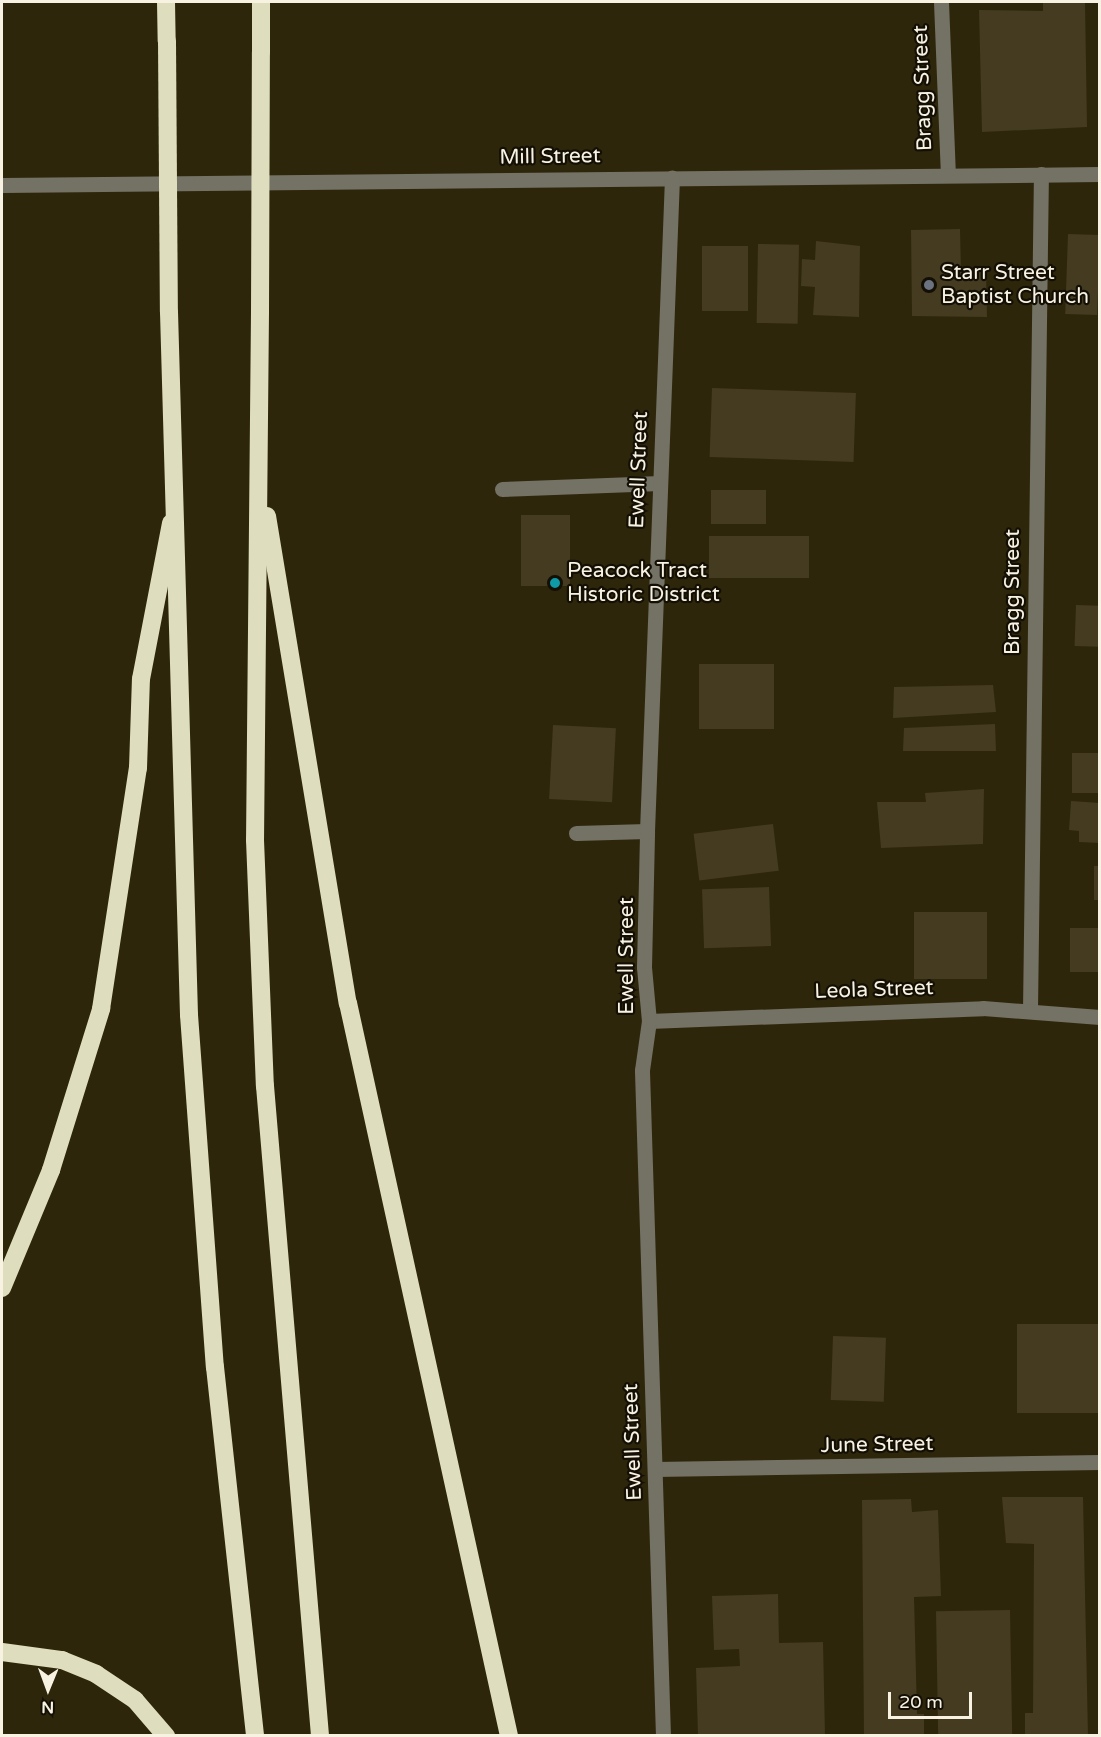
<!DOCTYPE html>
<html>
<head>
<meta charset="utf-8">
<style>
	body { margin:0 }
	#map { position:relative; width:1101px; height:1737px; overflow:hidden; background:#2e260b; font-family:"Varela Round",sans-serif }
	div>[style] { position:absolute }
	.building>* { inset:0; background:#443b21; transform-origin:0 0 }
	.minor>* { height:15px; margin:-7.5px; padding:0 7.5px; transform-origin:7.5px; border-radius:7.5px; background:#737265 }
	.highway>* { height:18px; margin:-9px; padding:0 9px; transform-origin:9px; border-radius:9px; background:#deddbd }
	.highway-bridge>* { height:18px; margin:-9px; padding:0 9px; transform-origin:9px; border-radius:9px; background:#deddbd }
	.dots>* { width:16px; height:16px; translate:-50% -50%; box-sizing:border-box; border:3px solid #130f05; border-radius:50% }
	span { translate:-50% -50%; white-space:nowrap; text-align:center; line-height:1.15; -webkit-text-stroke:4.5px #130f05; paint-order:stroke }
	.street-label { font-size:21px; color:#f8f2e3 }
	.poi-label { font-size:21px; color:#f8f2e3 }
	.left { translate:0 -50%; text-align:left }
	.frame { position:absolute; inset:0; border:3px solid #f8f2e3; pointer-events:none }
	.north { position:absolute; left:18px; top:1659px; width:60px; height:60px; -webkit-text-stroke:4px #130f05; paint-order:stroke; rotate:181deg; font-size:16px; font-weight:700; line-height:24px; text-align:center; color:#f8f2e3 }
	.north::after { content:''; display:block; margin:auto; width:21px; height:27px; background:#f8f2e3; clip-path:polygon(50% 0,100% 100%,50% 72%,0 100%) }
	.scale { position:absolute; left:888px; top:1692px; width:84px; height:27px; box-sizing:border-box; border:3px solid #f8f2e3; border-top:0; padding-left:8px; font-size:18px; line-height:21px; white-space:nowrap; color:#f8f2e3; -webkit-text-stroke:4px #130f05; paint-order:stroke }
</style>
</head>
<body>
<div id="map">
	<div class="building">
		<i style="clip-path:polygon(1043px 2px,1085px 2px,1087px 127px,982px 132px,979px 10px,1043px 11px)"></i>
		<i style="clip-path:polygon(960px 229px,961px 272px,986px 272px,987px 317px,912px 316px,911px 230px)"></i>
		<i style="left:1068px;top:234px;width:32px;height:80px;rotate:2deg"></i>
		<i style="clip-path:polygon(816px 241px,860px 246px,859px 317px,813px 315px,815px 287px,801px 286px,802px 259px,815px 260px)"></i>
		<i style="left:758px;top:244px;width:41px;height:79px;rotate:1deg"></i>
		<i style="left:702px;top:246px;width:46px;height:65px"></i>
		<i style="left:712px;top:388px;width:144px;height:69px;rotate:2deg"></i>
		<i style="left:711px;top:490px;width:55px;height:34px"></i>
		<i style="left:521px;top:515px;width:49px;height:71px"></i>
		<i style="left:809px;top:536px;width:42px;height:100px;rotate:90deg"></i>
		<i style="left:1076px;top:605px;width:24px;height:41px;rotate:2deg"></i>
		<i style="left:699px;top:664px;width:75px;height:65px"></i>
		<i style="clip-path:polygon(993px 685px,996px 712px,893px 718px,894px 687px)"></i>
		<i style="clip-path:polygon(995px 724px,996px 751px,903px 751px,904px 728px)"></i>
		<i style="left:553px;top:725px;width:63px;height:74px;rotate:3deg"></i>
		<i style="left:1072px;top:753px;width:28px;height:40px"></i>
		<i style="clip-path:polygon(984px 789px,983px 844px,881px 848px,877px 802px,926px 802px,925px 793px)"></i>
		<i style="clip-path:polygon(1071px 801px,1100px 803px,1100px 843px,1079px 842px,1079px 831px,1069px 830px)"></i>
		<i style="left:773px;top:824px;width:47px;height:80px;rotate:83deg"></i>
		<i style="left:1094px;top:866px;width:6px;height:34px"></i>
		<i style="left:769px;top:887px;width:59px;height:67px;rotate:88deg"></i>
		<i style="left:914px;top:912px;width:73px;height:67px"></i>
		<i style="left:1070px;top:928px;width:30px;height:44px"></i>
		<i style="left:1098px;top:1324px;width:89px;height:81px;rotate:90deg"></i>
		<i style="left:833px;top:1336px;width:53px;height:64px;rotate:2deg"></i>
		<i style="clip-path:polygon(1002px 1497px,1083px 1497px,1088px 1736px,1025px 1736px,1025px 1713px,1033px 1713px,1034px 1544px,1006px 1543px)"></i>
		<i style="clip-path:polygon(911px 1499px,912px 1512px,938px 1510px,941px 1596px,914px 1597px,917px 1714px,924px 1714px,924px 1736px,864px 1736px,862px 1500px)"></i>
		<i style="clip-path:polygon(778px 1594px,779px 1643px,823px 1642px,825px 1736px,698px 1736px,696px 1668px,740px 1666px,739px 1649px,714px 1650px,712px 1596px)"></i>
		<i style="left:1010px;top:1610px;width:126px;height:74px;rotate:89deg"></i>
	</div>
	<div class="minor">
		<i style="left:941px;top:2px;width:171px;rotate:87.7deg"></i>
		<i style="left:2px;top:185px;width:1098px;rotate:-0.57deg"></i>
		<i style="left:502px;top:489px;width:158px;rotate:-2.2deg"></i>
		<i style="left:576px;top:833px;width:71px;rotate:-1.6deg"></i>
		<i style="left:1030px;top:1010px;width:836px;rotate:-89.25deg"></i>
		<i style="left:649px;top:1021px;width:334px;rotate:-2.2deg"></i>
		<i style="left:983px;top:1008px;width:117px;rotate:4.4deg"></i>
		<i style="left:655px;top:1469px;width:445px;rotate:-0.9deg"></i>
		<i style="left:663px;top:1736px;width:666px;rotate:-91.81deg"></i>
		<i style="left:642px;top:1070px;width:49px;rotate:-81.9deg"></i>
		<i style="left:649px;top:1021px;width:54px;rotate:-95.3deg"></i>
		<i style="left:644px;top:967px;width:136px;rotate:-88.7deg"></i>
		<i style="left:647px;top:831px;width:654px;rotate:-87.81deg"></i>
	</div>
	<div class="highway">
		<i style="left:166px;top:2px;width:39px;rotate:89deg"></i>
		<i style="left:261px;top:2px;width:50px;rotate:90deg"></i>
		<i style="left:169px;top:312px;width:703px;rotate:88.37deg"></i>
		<i style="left:189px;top:1015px;width:353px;rotate:85.8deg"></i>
		<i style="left:215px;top:1367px;width:371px;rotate:83.8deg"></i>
		<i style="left:260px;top:312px;width:528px;rotate:90.54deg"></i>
		<i style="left:255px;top:840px;width:246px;rotate:87.7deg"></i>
		<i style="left:265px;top:1086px;width:652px;rotate:85.16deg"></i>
		<i style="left:267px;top:516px;width:494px;rotate:80.6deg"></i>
		<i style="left:348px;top:1003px;width:750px;rotate:77.61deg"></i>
		<i style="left:2px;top:1288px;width:128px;rotate:-67.4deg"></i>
		<i style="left:51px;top:1170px;width:169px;rotate:-72.7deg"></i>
		<i style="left:101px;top:1009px;width:244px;rotate:-81.3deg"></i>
		<i style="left:138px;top:768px;width:89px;rotate:-88.1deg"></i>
		<i style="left:141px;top:679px;width:159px;rotate:-79.1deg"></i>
		<i style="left:2px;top:1652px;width:61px;rotate:7.6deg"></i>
		<i style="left:62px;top:1660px;width:37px;rotate:22deg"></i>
		<i style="left:96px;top:1674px;width:47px;rotate:33.7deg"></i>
		<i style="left:135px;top:1700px;width:48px;rotate:49.3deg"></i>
	</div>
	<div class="highway-bridge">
		<i style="left:167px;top:41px;width:271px;rotate:89.6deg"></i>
		<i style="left:260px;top:312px;width:260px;rotate:-89.8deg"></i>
	</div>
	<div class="dots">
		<i style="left:929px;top:285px;background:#6b7280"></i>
		<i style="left:555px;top:583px;background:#0f9aa8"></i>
	</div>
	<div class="street-label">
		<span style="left:923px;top:88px;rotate:-92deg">Bragg Street</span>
		<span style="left:550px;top:157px;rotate:-1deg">Mill Street</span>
		<span style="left:639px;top:470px;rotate:-88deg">Ewell Street</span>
		<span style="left:1013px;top:592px;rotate:-90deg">Bragg Street</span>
		<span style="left:627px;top:956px;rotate:-90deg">Ewell Street</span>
		<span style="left:874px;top:990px;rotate:-2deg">Leola Street</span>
		<span style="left:633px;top:1442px;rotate:-92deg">Ewell Street</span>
		<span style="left:877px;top:1445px;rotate:-1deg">June Street</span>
	</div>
	<div class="poi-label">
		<span class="left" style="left:941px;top:285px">Starr Street<br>Baptist Church</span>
		<span class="left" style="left:567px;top:583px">Peacock Tract<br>Historic District</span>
	</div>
	<div class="frame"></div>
	<div class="north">N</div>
	<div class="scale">20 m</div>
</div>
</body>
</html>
